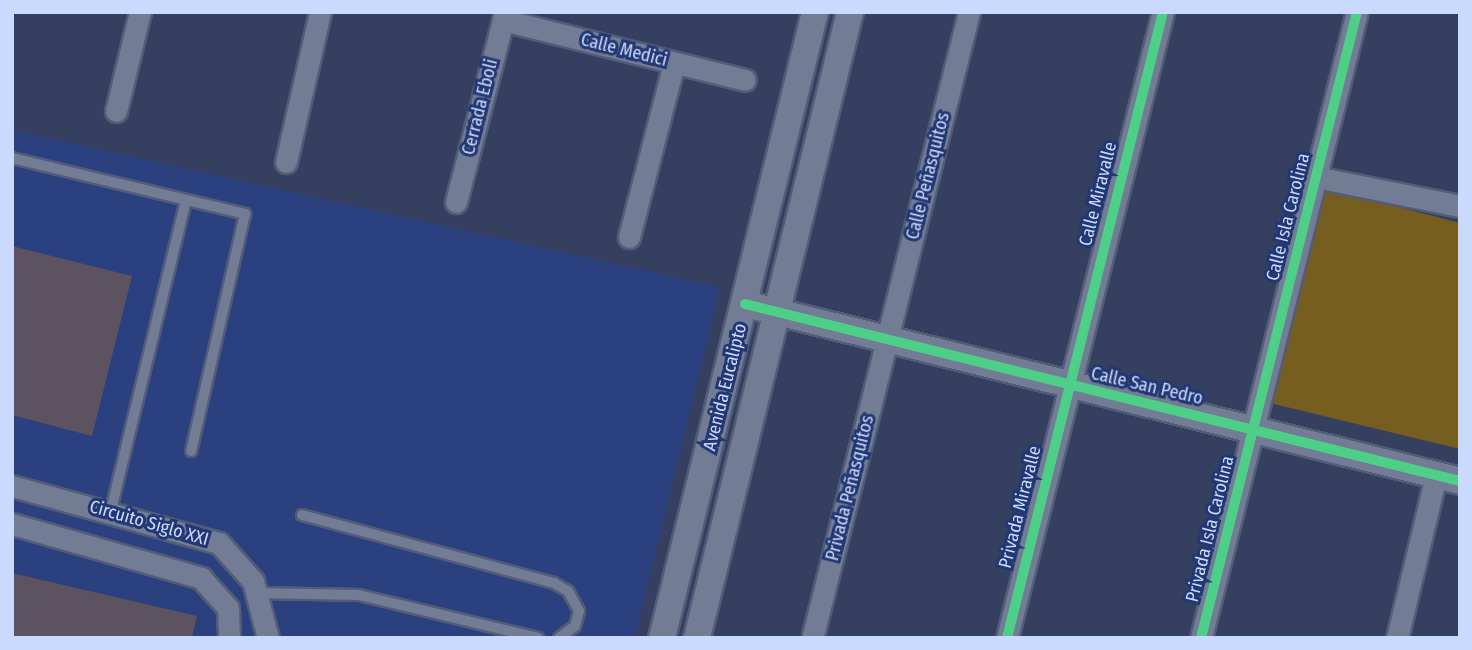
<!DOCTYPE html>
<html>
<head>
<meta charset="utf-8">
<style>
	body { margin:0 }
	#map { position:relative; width:1472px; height:650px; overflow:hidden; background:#354061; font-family:"Fira Sans Condensed",sans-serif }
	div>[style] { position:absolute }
	.built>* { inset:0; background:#2b417f }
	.green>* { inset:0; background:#765e20 }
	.building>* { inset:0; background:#5d525f }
	.roads { filter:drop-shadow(2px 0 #525c78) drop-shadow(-2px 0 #525c78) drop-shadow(0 2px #525c78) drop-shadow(0 -2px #525c78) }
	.service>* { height:10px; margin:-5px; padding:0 5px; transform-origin:5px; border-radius:5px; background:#727c94 }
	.minor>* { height:21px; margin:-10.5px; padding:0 10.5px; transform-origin:10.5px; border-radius:10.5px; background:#727c94 }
	.tertiary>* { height:26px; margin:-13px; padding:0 13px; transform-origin:13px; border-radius:13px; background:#727c94 }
	.cycleway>* { height:10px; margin:-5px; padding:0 5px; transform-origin:5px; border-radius:5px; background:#4dcf88 }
	span { translate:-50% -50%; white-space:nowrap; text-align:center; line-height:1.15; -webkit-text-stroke:6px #233873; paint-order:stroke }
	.street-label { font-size:18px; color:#cadafe }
	.frame { position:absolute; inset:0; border:14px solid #cadafe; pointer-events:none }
</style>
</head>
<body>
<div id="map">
	<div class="built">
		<i style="clip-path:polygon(12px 130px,720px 287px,635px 638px,12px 638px)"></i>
	</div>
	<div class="green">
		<i style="clip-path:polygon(1325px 188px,1460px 223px,1460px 449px,1270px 403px)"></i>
	</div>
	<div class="building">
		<i style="clip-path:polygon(12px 246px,132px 276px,92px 436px,12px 415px)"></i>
		<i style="clip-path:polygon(12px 573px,197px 616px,192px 638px,12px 638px)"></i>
	</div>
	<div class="roads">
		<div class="service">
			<i style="left:12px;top:158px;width:240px;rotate:13.5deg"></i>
			<i style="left:245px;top:214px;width:243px;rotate:102.8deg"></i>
			<i style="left:111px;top:510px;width:319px;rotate:-76.4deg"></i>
			<i style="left:302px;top:515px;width:261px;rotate:15.1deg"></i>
			<i style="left:554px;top:583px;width:16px;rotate:30deg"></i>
			<i style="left:568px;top:591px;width:23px;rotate:61deg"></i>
			<i style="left:579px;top:611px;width:16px;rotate:105deg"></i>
			<i style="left:575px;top:626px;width:20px;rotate:143deg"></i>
			<i style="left:258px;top:593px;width:101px;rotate:1.1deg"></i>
			<i style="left:359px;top:595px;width:184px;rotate:13.5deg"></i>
		</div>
		<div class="minor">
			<i style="left:503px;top:20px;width:249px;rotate:13.9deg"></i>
			<i style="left:116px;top:111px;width:102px;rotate:-76.4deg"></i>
			<i style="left:286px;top:162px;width:154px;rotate:-77.2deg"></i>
			<i style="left:1316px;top:177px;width:147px;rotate:11.4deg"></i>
			<i style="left:456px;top:202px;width:196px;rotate:-75.5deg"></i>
			<i style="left:629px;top:237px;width:180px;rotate:-75.5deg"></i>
			<i style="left:12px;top:486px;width:215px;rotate:15.4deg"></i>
			<i style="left:219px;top:543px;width:51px;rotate:48.2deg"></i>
			<i style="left:253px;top:581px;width:59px;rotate:75.3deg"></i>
			<i style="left:12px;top:524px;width:197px;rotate:15.9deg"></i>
			<i style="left:201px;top:578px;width:40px;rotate:48deg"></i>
			<i style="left:228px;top:608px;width:30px;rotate:88deg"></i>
			<i style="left:813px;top:635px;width:642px;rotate:-75.94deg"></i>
			<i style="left:1007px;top:638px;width:645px;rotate:-76.01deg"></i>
			<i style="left:1201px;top:638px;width:645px;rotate:-76.01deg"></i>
			<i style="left:1397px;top:638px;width:168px;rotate:-76.5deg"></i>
		</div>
		<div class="tertiary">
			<i style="left:745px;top:304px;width:737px;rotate:13.9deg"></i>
			<i style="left:662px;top:638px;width:644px;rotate:-76.27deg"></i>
			<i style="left:697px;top:638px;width:644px;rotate:-76.27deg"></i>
		</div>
	</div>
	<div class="cycleway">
		<i style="left:745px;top:304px;width:737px;rotate:13.9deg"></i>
		<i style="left:1007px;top:638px;width:645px;rotate:-76.01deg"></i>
		<i style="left:1201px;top:638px;width:645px;rotate:-76.01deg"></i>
	</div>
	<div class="street-label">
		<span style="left:624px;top:50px;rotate:14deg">Calle Medici</span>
		<span style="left:480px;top:107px;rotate:-76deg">Cerrada Eboli</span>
		<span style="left:928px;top:176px;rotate:-76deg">Calle Peñasquitos</span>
		<span style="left:1098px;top:194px;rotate:-76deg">Calle Miravalle</span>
		<span style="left:1288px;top:217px;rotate:-76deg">Calle Isla Carolina</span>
		<span style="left:1147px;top:386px;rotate:13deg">Calle San Pedro</span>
		<span style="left:725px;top:387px;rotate:-76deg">Avenida Eucalipto</span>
		<span style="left:850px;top:488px;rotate:-76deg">Privada Peñasquitos</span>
		<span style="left:1020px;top:507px;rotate:-76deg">Privada Miravalle</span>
		<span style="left:149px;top:523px;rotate:16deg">Circuito Siglo XXI</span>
		<span style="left:1210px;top:529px;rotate:-76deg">Privada Isla Carolina</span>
	</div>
	<div class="frame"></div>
</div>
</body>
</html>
